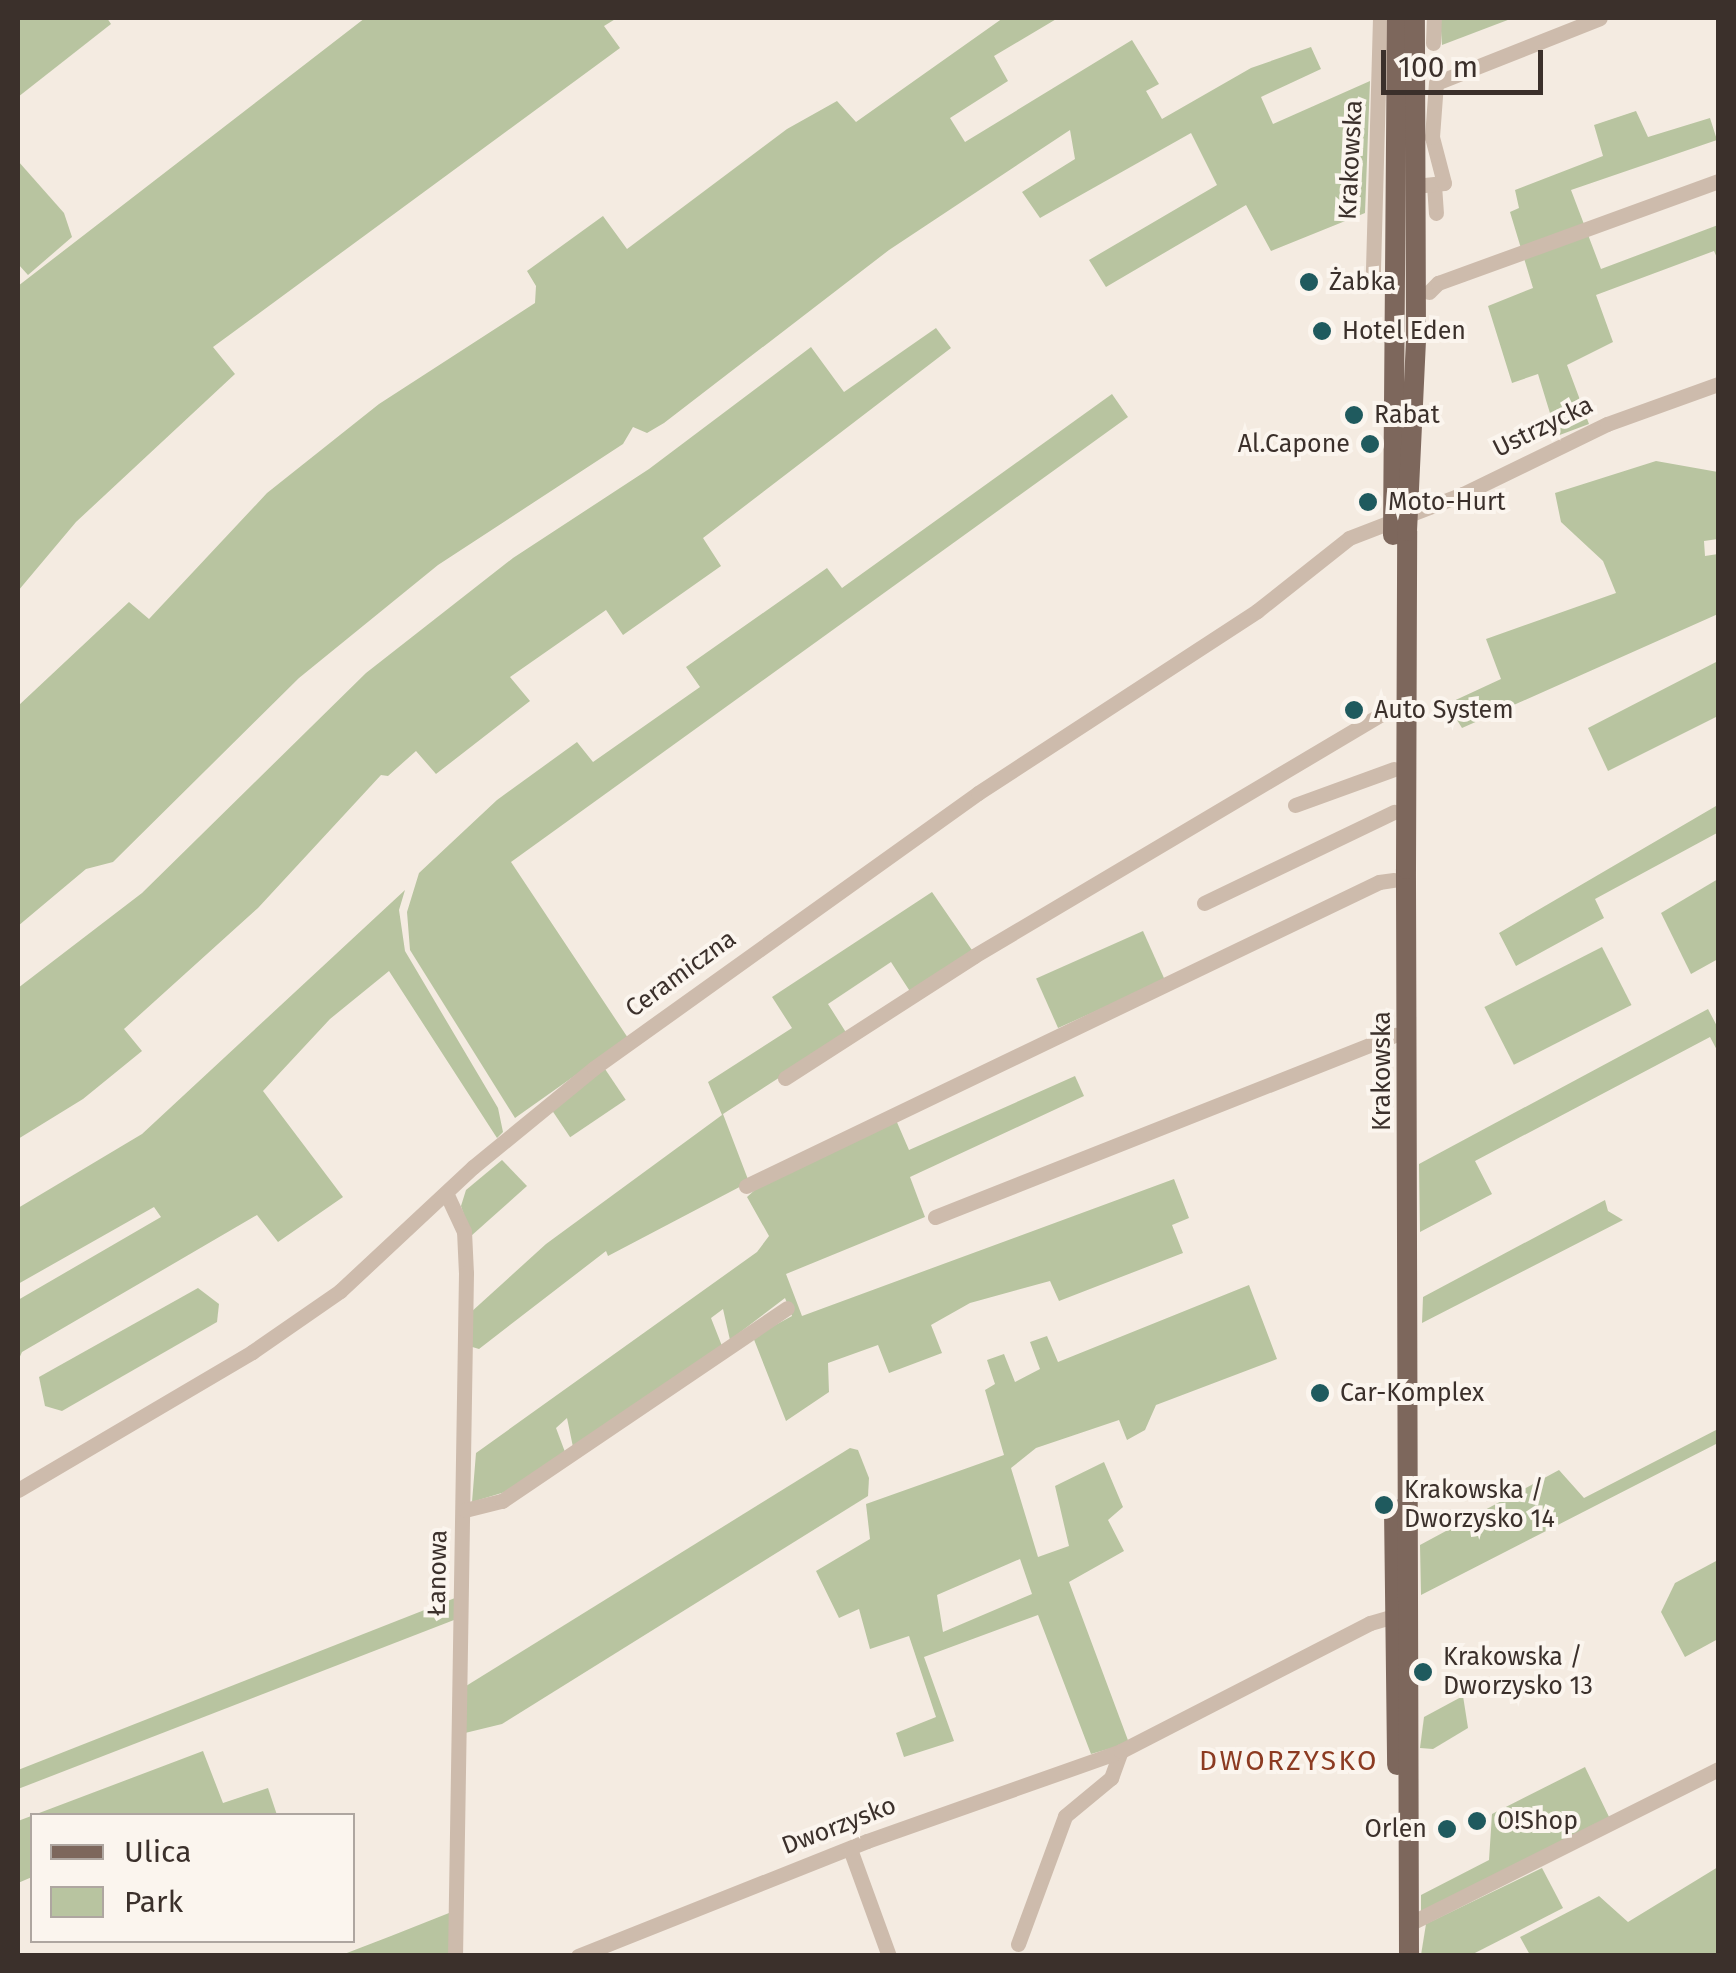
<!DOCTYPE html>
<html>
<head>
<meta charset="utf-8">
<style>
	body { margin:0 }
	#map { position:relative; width:1736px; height:1973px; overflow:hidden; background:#f4ebe1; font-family:"Fira Sans",sans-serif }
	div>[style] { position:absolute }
	.green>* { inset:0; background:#b8c4a0; transform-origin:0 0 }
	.minor>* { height:15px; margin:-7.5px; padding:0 7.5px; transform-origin:7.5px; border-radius:7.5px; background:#cdbbac }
	.major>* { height:20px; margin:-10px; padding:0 10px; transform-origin:10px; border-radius:10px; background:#7d675c }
	.dots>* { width:28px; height:28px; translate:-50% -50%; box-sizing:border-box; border:5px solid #fbf5ee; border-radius:50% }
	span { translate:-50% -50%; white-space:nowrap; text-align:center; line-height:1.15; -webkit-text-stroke:8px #fbf5ee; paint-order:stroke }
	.street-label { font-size:25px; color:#3b302b }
	.poi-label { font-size:25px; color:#3b302b }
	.left { translate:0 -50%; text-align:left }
	.right { translate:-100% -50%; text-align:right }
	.neighbourhood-label { font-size:28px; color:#8c3b22; letter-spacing:2.5px }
	.frame { position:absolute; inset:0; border:20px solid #3b302b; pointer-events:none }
	.legend { position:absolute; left:30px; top:1813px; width:325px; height:130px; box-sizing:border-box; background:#fbf5ee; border:2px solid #aea6a0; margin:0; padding:12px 18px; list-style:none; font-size:30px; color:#3b302b }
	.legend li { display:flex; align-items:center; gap:20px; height:50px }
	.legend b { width:50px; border:2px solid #aea6a0 }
	.scale { position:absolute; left:1381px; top:50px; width:162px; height:45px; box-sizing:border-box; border:5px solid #3b302b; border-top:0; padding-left:12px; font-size:30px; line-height:35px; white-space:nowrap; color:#3b302b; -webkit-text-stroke:8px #fbf5ee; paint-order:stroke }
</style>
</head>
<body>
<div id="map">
	<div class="green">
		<i style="clip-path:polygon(18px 18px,107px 18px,111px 24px,18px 97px)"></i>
		<i style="clip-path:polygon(365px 18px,617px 18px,604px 26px,620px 48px,213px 347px,235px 374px,76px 522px,18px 591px,18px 286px)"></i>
		<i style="clip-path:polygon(1003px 18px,1058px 18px,994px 56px,1008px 81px,950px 118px,965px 142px,1132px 40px,1159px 84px,1146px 91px,1162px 119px,1251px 68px,1311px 47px,1321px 69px,1261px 97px,1273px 124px,1370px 81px,1365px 213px,1271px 251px,1246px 205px,1106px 287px,1089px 260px,1217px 185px,1191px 133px,1040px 218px,1022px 192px,1075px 159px,1070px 130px,889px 250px,664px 423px,647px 433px,633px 427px,623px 444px,438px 565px,299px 678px,113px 862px,86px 869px,18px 926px,18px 706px,129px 602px,149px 619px,267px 493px,379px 404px,535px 303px,536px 286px,527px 271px,603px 216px,627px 249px,787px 129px,837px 101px,856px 122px)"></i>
		<i style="clip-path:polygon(1440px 18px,1513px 18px,1442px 45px)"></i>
		<i style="clip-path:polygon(1636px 111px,1648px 137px,1710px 118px,1717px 140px,1571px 190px,1601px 269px,1718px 225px,1718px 260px,1714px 251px,1596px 295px,1613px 342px,1567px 365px,1589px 424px,1557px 436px,1538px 374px,1512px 383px,1488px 306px,1533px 288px,1510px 212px,1519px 208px,1515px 190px,1603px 156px,1594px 125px)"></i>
		<i style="clip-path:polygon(18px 161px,64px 213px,72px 237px,28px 275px,18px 264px)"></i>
		<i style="clip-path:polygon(936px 328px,951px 348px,703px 538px,721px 566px,623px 635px,606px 610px,510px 677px,530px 701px,436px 774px,416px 751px,388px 776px,381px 775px,258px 908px,124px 1029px,142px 1051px,83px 1099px,18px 1139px,18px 988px,142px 893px,366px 673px,513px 558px,649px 469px,811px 347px,844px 392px)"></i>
		<i style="clip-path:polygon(1112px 394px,1128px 417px,511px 862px,628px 1038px,515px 1118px,410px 950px,407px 912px,419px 873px,497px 800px,577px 742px,593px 762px,700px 687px,686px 667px,827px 568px,842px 588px)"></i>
		<i style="clip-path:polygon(1656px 461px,1718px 472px,1718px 539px,1704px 541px,1705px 556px,1718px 554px,1718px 614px,1462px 728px,1447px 704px,1501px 679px,1486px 639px,1616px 593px,1603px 561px,1561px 522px,1555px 493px)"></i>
		<i style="clip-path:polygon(1718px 661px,1718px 716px,1608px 771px,1588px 728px)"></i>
		<i style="clip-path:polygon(1716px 806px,1717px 833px,1595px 899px,1604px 918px,1516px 966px,1499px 933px)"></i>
		<i style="clip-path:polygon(1718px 879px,1718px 959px,1691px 974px,1661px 913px)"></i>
		<i style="clip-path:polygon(405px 890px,399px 910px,405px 951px,498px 1108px,503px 1132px,497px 1138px,389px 971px,330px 1019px,263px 1091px,343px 1197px,278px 1242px,257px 1215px,22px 1352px,18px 1361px,18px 1300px,161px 1217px,154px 1207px,18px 1284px,18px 1208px,142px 1134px)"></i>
		<i style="clip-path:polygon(932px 892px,974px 953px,911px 993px,891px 962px,828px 1004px,847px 1034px,723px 1114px,749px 1182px,608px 1256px,606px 1251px,479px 1349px,469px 1346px,470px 1313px,546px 1244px,722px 1115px,708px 1082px,792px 1028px,772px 997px)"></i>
		<i style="left:1143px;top:931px;width:54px;height:117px;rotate:66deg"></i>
		<i style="left:1602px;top:947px;width:65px;height:132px;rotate:63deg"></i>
		<i style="clip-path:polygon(1708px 1009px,1718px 1028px,1718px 1052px,1710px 1037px,1475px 1161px,1492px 1194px,1420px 1232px,1419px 1164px)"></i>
		<i style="left:605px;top:1069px;width:37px;height:67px;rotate:56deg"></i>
		<i style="clip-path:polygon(1075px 1076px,1084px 1096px,910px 1177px,925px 1217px,786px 1274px,802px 1316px,1174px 1179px,1189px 1218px,1172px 1225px,1183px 1253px,1059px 1301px,1050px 1281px,970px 1303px,931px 1325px,942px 1353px,889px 1373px,878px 1345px,828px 1363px,829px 1392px,786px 1421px,753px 1337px,792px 1316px,785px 1298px,730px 1340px,723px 1309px,711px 1318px,722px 1346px,573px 1447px,567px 1418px,556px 1428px,565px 1452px,505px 1492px,472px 1502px,476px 1453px,757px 1252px,769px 1236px,747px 1197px,757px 1188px,896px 1120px,909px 1150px)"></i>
		<i style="clip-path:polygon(502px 1160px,527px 1186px,471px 1236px,461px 1206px,466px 1190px)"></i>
		<i style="clip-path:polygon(1605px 1200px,1608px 1211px,1623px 1220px,1422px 1323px,1423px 1297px)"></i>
		<i style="clip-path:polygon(evenodd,1249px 1285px,1277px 1359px,1156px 1405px,1145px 1430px,1127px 1440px,1119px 1420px,1036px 1448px,1011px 1468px,1038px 1557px,1069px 1546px,1055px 1486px,1104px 1462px,1123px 1507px,1108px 1520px,1124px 1551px,1069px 1582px,1129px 1743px,1091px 1754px,1038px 1615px,924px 1657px,954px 1741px,904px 1757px,896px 1733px,936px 1717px,909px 1636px,870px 1649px,859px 1609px,839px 1618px,816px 1571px,870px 1539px,866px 1504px,1004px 1455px,985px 1390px,995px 1384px,987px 1360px,1004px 1354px,1015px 1382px,1040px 1369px,1030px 1342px,1047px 1336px,1058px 1362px,1249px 1285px,1020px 1559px,1032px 1594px,943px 1632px,937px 1595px,1020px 1559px)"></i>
		<i style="clip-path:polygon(198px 1288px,219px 1304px,217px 1322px,62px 1411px,45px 1406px,39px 1377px)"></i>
		<i style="clip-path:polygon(1718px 1429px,1718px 1443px,1421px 1595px,1420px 1545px,1559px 1470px,1584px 1498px)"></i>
		<i style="clip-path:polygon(850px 1448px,858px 1450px,869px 1478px,868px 1496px,502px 1724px,465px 1733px,466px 1686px)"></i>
		<i style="clip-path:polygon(1718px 1560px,1718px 1639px,1685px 1657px,1661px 1612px,1675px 1583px)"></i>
		<i style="clip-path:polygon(455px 1598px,454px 1620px,18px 1789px,18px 1770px)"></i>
		<i style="clip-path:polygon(1463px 1696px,1468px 1728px,1433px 1749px,1420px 1748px,1424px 1717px)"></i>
		<i style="clip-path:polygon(203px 1751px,223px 1803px,268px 1788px,277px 1815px,32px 1816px,32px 1877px,18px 1883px,18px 1821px)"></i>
		<i style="clip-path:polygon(1585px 1767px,1611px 1821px,1421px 1916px,1421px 1895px,1489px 1860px,1492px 1814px)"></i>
		<i style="clip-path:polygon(1718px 1867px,1718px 1955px,1530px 1955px,1520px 1937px,1599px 1896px,1628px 1922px)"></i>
		<i style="clip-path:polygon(1542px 1868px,1563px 1908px,1471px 1955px,1421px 1955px,1426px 1924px)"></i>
		<i style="clip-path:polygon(449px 1913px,449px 1955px,339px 1956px,391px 1936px)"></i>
	</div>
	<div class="minor">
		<i style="left:1380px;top:18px;width:254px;rotate:91.6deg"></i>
		<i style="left:1373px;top:272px;width:12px;rotate:81deg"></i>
		<i style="left:1375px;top:284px;width:21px;rotate:-8deg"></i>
		<i style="left:1433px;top:43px;width:25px;rotate:-88deg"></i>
		<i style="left:1434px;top:185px;width:28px;rotate:86deg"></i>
		<i style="left:1415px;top:186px;width:29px;rotate:-6deg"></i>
		<i style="left:1444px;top:183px;width:48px;rotate:-104.6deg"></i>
		<i style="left:1432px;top:137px;width:54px;rotate:-85.8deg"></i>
		<i style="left:1436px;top:83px;width:176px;rotate:-21.6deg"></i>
		<i style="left:1429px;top:292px;width:13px;rotate:-45deg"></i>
		<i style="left:1438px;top:283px;width:298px;rotate:-20deg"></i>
		<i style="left:1295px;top:805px;width:105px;rotate:-20deg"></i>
		<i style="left:1204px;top:903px;width:211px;rotate:-25.6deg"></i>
		<i style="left:785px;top:1078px;width:225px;rotate:-32.8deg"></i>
		<i style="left:974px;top:956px;width:487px;rotate:-30.7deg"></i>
		<i style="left:746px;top:1186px;width:702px;rotate:-25.65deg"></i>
		<i style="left:1379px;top:882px;width:15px;rotate:-8deg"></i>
		<i style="left:447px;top:1195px;width:40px;rotate:65deg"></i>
		<i style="left:464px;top:1231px;width:42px;rotate:87.3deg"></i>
		<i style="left:466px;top:1273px;width:683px;rotate:90.92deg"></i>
		<i style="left:935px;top:1217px;width:495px;rotate:-21.6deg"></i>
		<i style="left:18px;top:1490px;width:272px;rotate:-30.5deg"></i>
		<i style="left:252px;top:1352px;width:107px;rotate:-34.7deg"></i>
		<i style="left:340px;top:1291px;width:182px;rotate:-43deg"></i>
		<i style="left:473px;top:1167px;width:156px;rotate:-39.3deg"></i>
		<i style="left:594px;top:1068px;width:472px;rotate:-35.6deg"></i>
		<i style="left:978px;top:793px;width:333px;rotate:-33.1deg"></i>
		<i style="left:1257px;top:611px;width:117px;rotate:-38.4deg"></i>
		<i style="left:1349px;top:538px;width:122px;rotate:-21.1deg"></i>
		<i style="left:1463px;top:494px;width:160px;rotate:-25.9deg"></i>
		<i style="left:1607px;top:424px;width:118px;rotate:-19.8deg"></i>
		<i style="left:465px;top:1510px;width:38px;rotate:-14deg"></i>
		<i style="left:502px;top:1501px;width:344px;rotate:-34.1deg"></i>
		<i style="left:850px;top:1849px;width:114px;rotate:70deg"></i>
		<i style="left:1409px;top:1924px;width:346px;rotate:-26.6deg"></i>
		<i style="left:1018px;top:1944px;width:136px;rotate:-69.8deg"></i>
		<i style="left:1065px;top:1816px;width:60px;rotate:-39.6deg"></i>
		<i style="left:1111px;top:1778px;width:29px;rotate:-70deg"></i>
		<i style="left:578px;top:1956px;width:311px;rotate:-21.7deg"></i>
		<i style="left:867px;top:1841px;width:269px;rotate:-19.5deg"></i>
		<i style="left:1121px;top:1751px;width:280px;rotate:-27.2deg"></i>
		<i style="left:1370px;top:1623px;width:36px;rotate:-16deg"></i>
	</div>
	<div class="major">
		<i style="left:1393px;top:535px;width:517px;rotate:-89.56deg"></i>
		<i style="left:1394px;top:1509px;width:256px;rotate:89.3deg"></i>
		<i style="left:1409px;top:1956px;width:1087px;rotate:-90.16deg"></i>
		<i style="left:1406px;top:869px;width:338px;rotate:-89.8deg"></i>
		<i style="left:1407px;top:531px;width:193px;rotate:-87.3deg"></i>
		<i style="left:1416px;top:338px;width:320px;rotate:-90.2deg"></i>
	</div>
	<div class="dots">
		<i style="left:1309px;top:282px;background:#1f5a5e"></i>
		<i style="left:1322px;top:331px;background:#1f5a5e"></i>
		<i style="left:1354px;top:415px;background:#1f5a5e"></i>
		<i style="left:1370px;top:444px;background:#1f5a5e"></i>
		<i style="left:1368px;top:502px;background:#1f5a5e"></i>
		<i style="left:1354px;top:710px;background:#1f5a5e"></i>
		<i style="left:1320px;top:1393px;background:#1f5a5e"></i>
		<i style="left:1384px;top:1505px;background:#1f5a5e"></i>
		<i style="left:1423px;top:1672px;background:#1f5a5e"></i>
		<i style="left:1477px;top:1821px;background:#1f5a5e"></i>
		<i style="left:1447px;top:1829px;background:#1f5a5e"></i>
	</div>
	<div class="street-label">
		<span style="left:1351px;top:160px;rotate:-87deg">Krakowska</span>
		<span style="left:1543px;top:427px;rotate:-26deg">Ustrzycka</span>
		<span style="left:681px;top:974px;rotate:-36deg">Ceramiczna</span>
		<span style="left:1382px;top:1071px;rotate:-90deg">Krakowska</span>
		<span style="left:438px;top:1573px;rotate:-89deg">Łanowa</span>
		<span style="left:839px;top:1826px;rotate:-21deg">Dworzysko</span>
	</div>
	<div class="poi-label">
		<span class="left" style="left:1329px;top:282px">Żabka</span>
		<span class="left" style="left:1342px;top:331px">Hotel Eden</span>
		<span class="left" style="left:1374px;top:415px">Rabat</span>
		<span class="right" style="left:1350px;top:444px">Al.Capone</span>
		<span class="left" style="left:1388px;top:502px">Moto-Hurt</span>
		<span class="left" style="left:1374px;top:710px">Auto System</span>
		<span class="left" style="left:1340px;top:1393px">Car-Komplex</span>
		<span class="left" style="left:1404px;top:1505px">Krakowska /<br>Dworzysko 14</span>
		<span class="left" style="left:1443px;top:1672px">Krakowska /<br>Dworzysko 13</span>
		<span class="left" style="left:1497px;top:1821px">O!Shop</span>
		<span class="right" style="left:1427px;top:1829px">Orlen</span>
	</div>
	<div class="neighbourhood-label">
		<span style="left:1289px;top:1761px">DWORZYSKO</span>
	</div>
	<div class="frame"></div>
	<ul class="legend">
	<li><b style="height:12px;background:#7d675c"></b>Ulica</li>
	<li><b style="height:28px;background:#b8c4a0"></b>Park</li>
	</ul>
	<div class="scale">100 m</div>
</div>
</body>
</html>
